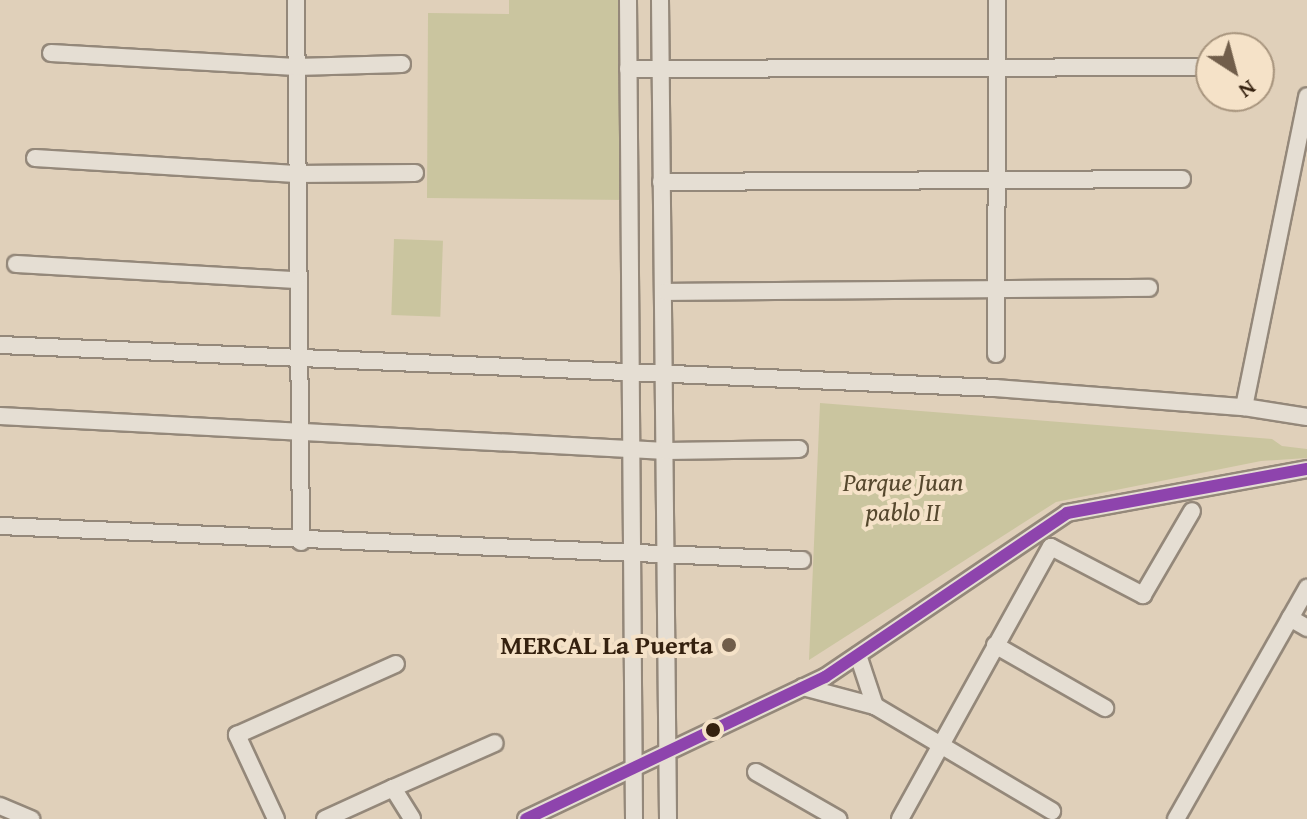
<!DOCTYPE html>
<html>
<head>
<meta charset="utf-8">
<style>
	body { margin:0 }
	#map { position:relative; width:1307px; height:819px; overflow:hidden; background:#e0d0ba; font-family:"Gentium Book Plus",serif }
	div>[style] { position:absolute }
	.green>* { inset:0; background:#cac59f; transform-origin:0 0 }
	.roads { filter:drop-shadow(2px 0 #94887a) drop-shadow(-2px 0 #94887a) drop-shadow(0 2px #94887a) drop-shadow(0 -2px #94887a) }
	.street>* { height:16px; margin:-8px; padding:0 8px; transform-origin:8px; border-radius:8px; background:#e5ded3 }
	.bus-1>* { height:12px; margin:-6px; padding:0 6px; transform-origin:6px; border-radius:6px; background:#8e44ad }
	.dots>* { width:22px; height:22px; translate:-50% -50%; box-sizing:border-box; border:4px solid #f5e2c8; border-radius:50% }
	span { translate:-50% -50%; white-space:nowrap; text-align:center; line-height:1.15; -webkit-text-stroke:8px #f5e2c8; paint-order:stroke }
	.park-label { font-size:26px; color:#56482e; font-style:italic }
	.poi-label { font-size:26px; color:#35210f; font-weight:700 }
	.right { translate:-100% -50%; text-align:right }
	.north { position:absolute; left:1195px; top:32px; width:80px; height:80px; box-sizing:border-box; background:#f5e2c8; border:2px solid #a8957e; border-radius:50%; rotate:144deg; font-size:22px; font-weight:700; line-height:32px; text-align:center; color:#35210f }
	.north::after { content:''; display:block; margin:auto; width:28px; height:36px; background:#715e4b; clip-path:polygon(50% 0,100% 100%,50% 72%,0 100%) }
</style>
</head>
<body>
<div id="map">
	<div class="green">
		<i style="clip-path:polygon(509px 0,622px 0,628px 200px,427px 198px,428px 13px,509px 14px)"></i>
		<i style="left:394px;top:239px;width:49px;height:76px;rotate:2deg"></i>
		<i style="clip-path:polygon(820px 403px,1272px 439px,1282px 446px,1307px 449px,1307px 458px,1261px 461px,1056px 502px,809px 660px)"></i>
	</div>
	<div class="roads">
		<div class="street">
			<i style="left:296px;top:0;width:542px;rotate:89.47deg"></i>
			<i style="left:628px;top:0;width:819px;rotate:89.58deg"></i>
			<i style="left:660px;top:0;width:819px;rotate:89.44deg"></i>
			<i style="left:51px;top:53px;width:245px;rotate:3.3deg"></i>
			<i style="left:296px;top:67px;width:106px;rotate:-1.6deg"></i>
			<i style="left:628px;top:69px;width:583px;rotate:-0.2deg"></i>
			<i style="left:35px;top:158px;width:261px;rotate:3.5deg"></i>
			<i style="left:296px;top:174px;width:119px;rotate:-0.5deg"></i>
			<i style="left:661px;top:182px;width:521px;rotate:-0.33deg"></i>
			<i style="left:16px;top:264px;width:281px;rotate:3.3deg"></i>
			<i style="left:666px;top:292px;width:483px;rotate:-0.5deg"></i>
			<i style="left:0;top:345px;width:996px;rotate:2.47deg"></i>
			<i style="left:995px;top:388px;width:250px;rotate:4.4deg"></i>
			<i style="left:1244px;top:407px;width:64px;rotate:9deg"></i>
			<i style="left:996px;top:354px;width:354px;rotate:-89.8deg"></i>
			<i style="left:1244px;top:407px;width:317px;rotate:-78.5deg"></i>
			<i style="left:0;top:416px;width:667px;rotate:3.01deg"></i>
			<i style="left:666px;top:451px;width:133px;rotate:-0.9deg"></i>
			<i style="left:0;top:526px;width:803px;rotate:2.43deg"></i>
			<i style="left:1290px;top:618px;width:20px;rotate:30deg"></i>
			<i style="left:995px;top:645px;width:127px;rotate:29.8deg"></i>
			<i style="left:858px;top:655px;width:54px;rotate:71.6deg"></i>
			<i style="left:803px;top:687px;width:74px;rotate:14.8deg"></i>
			<i style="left:875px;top:706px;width:206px;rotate:30.7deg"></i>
			<i style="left:756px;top:772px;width:95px;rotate:29.8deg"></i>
			<i style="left:393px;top:788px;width:111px;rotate:-23.8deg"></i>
			<i style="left:0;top:806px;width:34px;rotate:23deg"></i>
			<i style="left:276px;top:819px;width:93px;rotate:-114.9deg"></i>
			<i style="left:237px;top:735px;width:174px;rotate:-24.1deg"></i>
			<i style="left:325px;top:819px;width:75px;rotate:-24.5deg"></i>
			<i style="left:393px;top:788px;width:36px;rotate:58deg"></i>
			<i style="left:526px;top:819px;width:331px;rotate:-25.4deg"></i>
			<i style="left:825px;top:677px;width:292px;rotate:-34.1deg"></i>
			<i style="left:1067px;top:513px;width:244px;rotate:-10.4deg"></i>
			<i style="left:900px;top:819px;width:311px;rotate:-61deg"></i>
			<i style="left:1051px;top:547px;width:104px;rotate:27.6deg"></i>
			<i style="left:1143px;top:595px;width:97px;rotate:-59.7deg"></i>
			<i style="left:1176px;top:819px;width:266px;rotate:-60.4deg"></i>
		</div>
	</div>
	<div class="bus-1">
		<i style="left:526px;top:819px;width:331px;rotate:-25.4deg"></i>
		<i style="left:825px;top:677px;width:292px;rotate:-34.1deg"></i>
		<i style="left:1067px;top:513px;width:244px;rotate:-10.4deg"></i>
	</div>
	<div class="dots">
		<i style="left:729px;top:645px;background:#715e4b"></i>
		<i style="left:713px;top:730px;background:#35210f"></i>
	</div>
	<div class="park-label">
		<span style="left:903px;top:497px">Parque Juan<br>pablo II</span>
	</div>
	<div class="poi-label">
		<span class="right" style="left:713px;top:645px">MERCAL La Puerta</span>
	</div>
	<div class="north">N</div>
</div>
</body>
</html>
